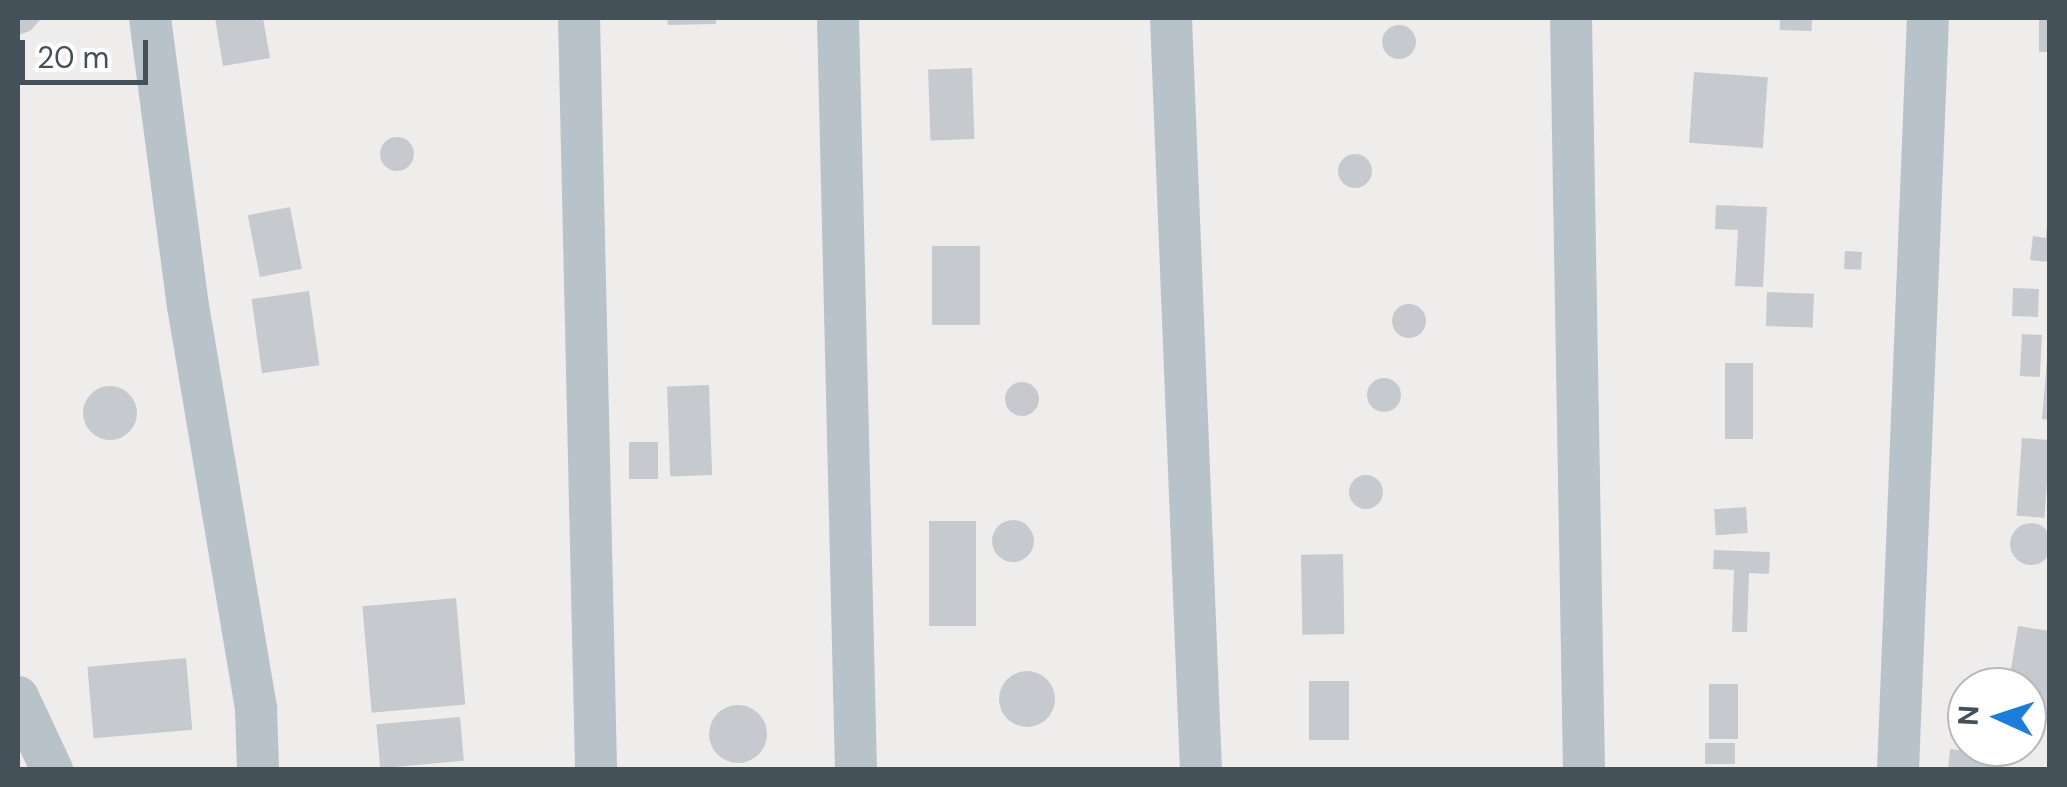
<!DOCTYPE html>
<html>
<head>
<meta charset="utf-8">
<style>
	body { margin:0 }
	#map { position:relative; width:2067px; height:787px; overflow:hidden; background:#efecec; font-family:"DM Sans",sans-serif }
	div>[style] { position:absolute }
	.building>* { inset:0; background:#c6cacf; transform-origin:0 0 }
	.round { border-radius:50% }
	.street>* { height:42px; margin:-21px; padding:0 21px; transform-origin:21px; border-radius:21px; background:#b8c2c9 }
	span { translate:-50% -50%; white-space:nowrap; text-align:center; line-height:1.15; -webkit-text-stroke:8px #fff; paint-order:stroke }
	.frame { position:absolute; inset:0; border:20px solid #455159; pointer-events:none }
	.north { position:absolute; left:1947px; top:667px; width:100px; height:100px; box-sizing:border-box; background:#fff; border:2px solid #b5b9bd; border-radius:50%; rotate:273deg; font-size:28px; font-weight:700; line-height:40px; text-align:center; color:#455159 }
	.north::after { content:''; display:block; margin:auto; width:35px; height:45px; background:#1b7eda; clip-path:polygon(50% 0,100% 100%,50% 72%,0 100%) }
	.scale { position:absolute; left:20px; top:40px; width:128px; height:45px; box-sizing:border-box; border:5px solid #455159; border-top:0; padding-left:12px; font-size:30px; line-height:35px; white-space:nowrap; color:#455159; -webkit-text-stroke:8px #fff; paint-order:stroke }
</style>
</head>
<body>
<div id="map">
	<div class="building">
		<i style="clip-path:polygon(18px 18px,42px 18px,30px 31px,18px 35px)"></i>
		<i style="clip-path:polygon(215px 18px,263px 18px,270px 58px,223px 66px)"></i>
		<i style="clip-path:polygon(667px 18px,716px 18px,716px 24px,668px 25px)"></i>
		<i style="left:1780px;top:18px;width:32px;height:12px;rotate:2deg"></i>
		<i style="left:2039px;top:18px;width:11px;height:34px"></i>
		<i class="round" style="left:1382px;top:25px;width:34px;height:34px"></i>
		<i style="left:972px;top:68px;width:71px;height:44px;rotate:88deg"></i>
		<i style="left:1694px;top:72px;width:74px;height:71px;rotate:4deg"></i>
		<i class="round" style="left:380px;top:137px;width:34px;height:34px"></i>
		<i class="round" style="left:1338px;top:154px;width:34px;height:34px"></i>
		<i style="clip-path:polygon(1716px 205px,1767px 207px,1763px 287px,1735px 286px,1738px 230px,1715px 229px)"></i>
		<i style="left:290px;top:207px;width:63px;height:43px;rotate:79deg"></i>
		<i style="clip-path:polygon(2047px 223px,2050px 262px,2030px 260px,2033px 236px,2046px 238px)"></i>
		<i style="left:932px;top:246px;width:48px;height:79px"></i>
		<i style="left:1845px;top:251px;width:17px;height:18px;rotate:3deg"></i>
		<i style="left:2013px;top:288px;width:26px;height:28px;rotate:2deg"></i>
		<i style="left:309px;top:291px;width:75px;height:58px;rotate:82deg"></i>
		<i style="left:1767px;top:292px;width:47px;height:34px;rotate:2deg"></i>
		<i class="round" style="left:1392px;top:304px;width:34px;height:34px"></i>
		<i style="left:2022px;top:334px;width:20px;height:42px;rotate:3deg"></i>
		<i style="clip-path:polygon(2047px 359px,2050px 359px,2050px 420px,2042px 419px)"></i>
		<i style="left:1725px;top:363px;width:28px;height:76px"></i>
		<i class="round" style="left:1367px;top:378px;width:34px;height:34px"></i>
		<i class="round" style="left:1005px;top:382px;width:34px;height:34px"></i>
		<i style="left:709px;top:385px;width:90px;height:42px;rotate:88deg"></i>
		<i class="round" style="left:83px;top:386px;width:54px;height:54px"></i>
		<i style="left:2022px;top:438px;width:28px;height:78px;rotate:4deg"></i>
		<i style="left:629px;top:442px;width:29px;height:37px"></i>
		<i class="round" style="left:1349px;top:475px;width:34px;height:34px"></i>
		<i style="left:1746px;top:507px;width:26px;height:32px;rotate:86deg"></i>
		<i class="round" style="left:992px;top:520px;width:42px;height:42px"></i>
		<i style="left:929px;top:521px;width:47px;height:105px"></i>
		<i class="round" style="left:2010px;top:523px;width:42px;height:42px"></i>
		<i style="clip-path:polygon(1714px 550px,1770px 552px,1769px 574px,1749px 573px,1747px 632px,1732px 632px,1734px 570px,1713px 569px)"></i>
		<i style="left:1343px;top:554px;width:80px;height:42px;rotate:89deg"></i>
		<i style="left:456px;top:598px;width:107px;height:94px;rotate:85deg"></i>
		<i style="clip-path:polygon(2018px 626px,2050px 631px,2048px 716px,2027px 712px,2027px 687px,2008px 687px)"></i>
		<i style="left:186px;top:658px;width:72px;height:99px;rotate:85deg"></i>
		<i class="round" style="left:999px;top:671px;width:56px;height:56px"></i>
		<i style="left:1309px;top:681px;width:40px;height:59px"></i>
		<i style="left:1709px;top:684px;width:29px;height:55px"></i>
		<i class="round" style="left:709px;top:705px;width:58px;height:58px"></i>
		<i style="left:460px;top:717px;width:44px;height:84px;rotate:85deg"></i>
		<i style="left:1705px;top:743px;width:30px;height:21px"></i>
		<i style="clip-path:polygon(1950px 749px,2004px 756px,2002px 770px,1948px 770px)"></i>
	</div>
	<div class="street">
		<i style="left:150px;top:18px;width:290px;rotate:82.5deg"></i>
		<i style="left:188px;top:306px;width:409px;rotate:80.4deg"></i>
		<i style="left:256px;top:709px;width:61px;rotate:88.1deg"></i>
		<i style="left:579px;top:18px;width:752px;rotate:88.7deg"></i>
		<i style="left:838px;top:18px;width:752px;rotate:88.63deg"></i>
		<i style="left:1171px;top:18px;width:753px;rotate:87.72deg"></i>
		<i style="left:1571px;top:18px;width:752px;rotate:89.01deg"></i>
		<i style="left:18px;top:697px;width:81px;rotate:65deg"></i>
		<i style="left:1898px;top:770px;width:753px;rotate:-87.72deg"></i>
	</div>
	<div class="frame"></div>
	<div class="north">N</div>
	<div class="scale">20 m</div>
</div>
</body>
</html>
